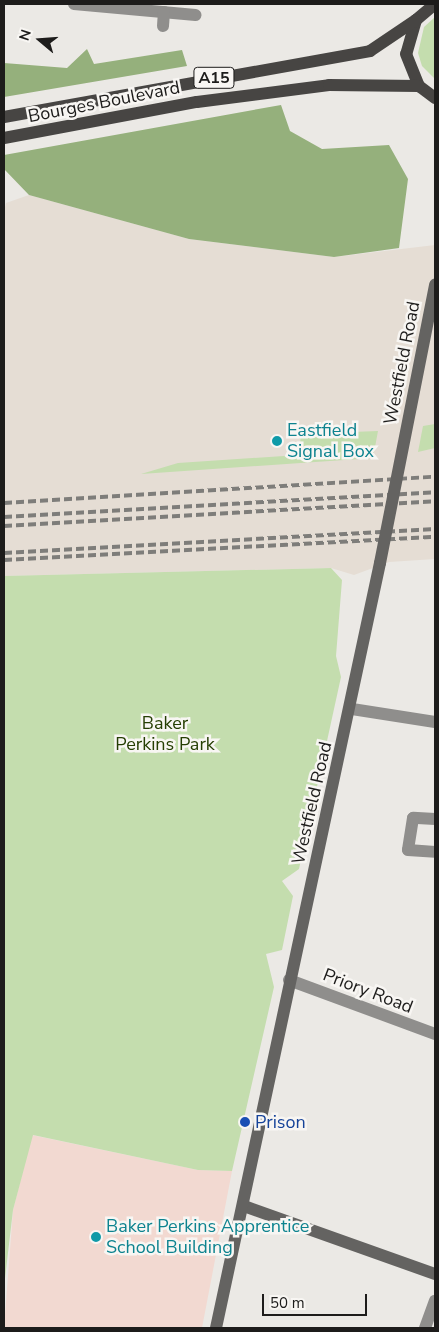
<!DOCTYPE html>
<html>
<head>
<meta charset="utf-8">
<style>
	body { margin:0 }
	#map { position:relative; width:439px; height:1332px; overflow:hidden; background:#ebe9e5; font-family:"Nunito Sans",sans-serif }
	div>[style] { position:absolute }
	.industrial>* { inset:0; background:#f2d9d1 }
	.built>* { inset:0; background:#e5ddd4 }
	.green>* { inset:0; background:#c4ddae }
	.forest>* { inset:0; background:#95b07c }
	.street>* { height:12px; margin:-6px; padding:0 6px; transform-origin:6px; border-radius:6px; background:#8f8e8c }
	.secondary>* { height:12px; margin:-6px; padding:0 6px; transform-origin:6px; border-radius:6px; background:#646361 }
	.primary>* { height:12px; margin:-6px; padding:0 6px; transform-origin:6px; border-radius:6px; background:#474543 }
	.rail>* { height:4px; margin-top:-2px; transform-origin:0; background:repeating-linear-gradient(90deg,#7e7d7a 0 8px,transparent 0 12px) }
	.secondary-bridge>* { height:12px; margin:-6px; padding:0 6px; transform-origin:6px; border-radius:6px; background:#646361 }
	.dots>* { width:14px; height:14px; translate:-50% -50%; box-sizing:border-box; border:2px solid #f8f6f3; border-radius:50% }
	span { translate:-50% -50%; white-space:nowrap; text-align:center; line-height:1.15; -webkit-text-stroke:5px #f8f6f3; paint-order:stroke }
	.shield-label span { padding:1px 4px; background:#f8f6f3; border:1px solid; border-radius:4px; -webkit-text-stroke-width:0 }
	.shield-label { font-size:16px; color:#1d1c1b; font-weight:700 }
	.street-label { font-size:18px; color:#1d1c1b }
	.culture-label { font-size:18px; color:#0d838f }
	.left { translate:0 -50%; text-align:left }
	.park-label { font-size:18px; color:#253e03 }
	.transit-label { font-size:18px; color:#164399 }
	.frame { position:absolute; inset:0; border:5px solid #1d1c1b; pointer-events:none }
	.north { position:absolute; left:15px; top:15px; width:50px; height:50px; -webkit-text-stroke:4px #f8f6f3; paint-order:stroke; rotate:288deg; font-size:14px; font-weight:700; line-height:20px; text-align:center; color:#1d1c1b }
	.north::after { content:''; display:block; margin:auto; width:18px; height:22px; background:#1d1c1b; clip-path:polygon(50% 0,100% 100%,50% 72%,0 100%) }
	.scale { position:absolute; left:262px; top:1294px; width:105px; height:22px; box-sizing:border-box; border:2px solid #1d1c1b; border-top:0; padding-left:6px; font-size:15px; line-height:18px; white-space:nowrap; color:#1d1c1b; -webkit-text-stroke:4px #f8f6f3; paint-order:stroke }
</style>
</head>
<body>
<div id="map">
	<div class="industrial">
		<i style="clip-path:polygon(32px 1135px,198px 1170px,232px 1171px,202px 1328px,4px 1328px,13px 1210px)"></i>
	</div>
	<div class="built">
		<i style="clip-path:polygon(29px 195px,189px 239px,334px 257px,435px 245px,435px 559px,389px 562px,354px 575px,331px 568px,4px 576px,4px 211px,6px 203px)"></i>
	</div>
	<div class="green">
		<i style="clip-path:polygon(435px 17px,435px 79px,422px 66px,418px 53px,424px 27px)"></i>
		<i style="clip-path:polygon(435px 424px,435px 448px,418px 452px,423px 426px)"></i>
		<i style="clip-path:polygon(378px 431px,373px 458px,141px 474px,178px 463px,299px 455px,301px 434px)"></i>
		<i style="clip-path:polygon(331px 568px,342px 580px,336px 656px,341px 677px,299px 869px,282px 881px,293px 896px,282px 950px,266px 954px,274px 987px,232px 1171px,198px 1170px,33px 1135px,13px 1210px,4px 1287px,4px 576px)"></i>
	</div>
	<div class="forest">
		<i style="clip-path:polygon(87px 49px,94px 64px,182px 50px,187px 66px,4px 97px,4px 63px,67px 68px)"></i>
		<i style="clip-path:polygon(281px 105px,290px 131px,322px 149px,389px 145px,408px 179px,399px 248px,334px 257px,189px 239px,29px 195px,4px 169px,4px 155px)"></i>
	</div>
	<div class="street">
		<i style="left:74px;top:4px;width:122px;rotate:5.2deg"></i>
		<i style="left:163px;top:26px;width:14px;rotate:-86deg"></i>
		<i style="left:352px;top:709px;width:84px;rotate:8.9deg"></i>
		<i style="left:435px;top:819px;width:22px;rotate:-177deg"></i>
		<i style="left:413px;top:818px;width:32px;rotate:99deg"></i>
		<i style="left:408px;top:850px;width:27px;rotate:4deg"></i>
		<i style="left:289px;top:980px;width:156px;rotate:20.3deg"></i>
		<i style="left:425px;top:1328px;width:29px;rotate:-70deg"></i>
	</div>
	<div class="secondary">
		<i style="left:244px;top:1206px;width:203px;rotate:19.6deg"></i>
		<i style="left:216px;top:1328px;width:782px;rotate:-77.9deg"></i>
	</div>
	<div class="primary">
		<i style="left:435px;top:4px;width:25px;rotate:140deg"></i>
		<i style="left:416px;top:20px;width:35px;rotate:106deg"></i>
		<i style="left:406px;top:54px;width:35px;rotate:68deg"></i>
		<i style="left:419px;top:86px;width:20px;rotate:37deg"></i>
		<i style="left:4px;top:117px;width:372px;rotate:-10.2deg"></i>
		<i style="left:370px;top:51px;width:55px;rotate:-34deg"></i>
		<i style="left:4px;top:138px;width:196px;rotate:-10.6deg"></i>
		<i style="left:197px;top:102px;width:133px;rotate:-7.3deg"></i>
		<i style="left:329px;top:85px;width:90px;rotate:0.6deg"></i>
	</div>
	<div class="rail">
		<i style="left:4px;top:503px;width:432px;rotate:-3.5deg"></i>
		<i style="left:4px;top:517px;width:432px;rotate:-3.3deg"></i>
		<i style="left:4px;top:526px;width:432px;rotate:-3.3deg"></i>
		<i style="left:4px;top:553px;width:432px;rotate:-3.2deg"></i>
		<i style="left:4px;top:560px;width:432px;rotate:-3.1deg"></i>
	</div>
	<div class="secondary-bridge">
		<i style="left:380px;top:563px;width:284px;rotate:-78.8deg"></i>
	</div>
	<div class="dots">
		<i style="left:277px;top:441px;background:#0f9aa8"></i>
		<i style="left:245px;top:1122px;background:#1a4fb4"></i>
		<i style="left:96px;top:1237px;background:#0f9aa8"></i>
	</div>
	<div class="shield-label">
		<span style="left:214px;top:78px">A15</span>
	</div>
	<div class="street-label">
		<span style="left:104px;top:102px;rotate:-11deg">Bourges Boulevard</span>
		<span style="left:402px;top:363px;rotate:-79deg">Westfield Road</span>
		<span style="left:312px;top:803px;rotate:-77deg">Westfield Road</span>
		<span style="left:368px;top:991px;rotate:21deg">Priory Road</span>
	</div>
	<div class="culture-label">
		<span class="left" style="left:287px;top:441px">Eastfield<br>Signal Box</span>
		<span class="left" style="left:106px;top:1237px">Baker Perkins Apprentice<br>School Building</span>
	</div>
	<div class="park-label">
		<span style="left:165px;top:734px">Baker<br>Perkins Park</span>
	</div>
	<div class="transit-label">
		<span class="left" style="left:255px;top:1122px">Prison</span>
	</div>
	<div class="frame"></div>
	<div class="north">N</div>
	<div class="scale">50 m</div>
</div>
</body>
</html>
